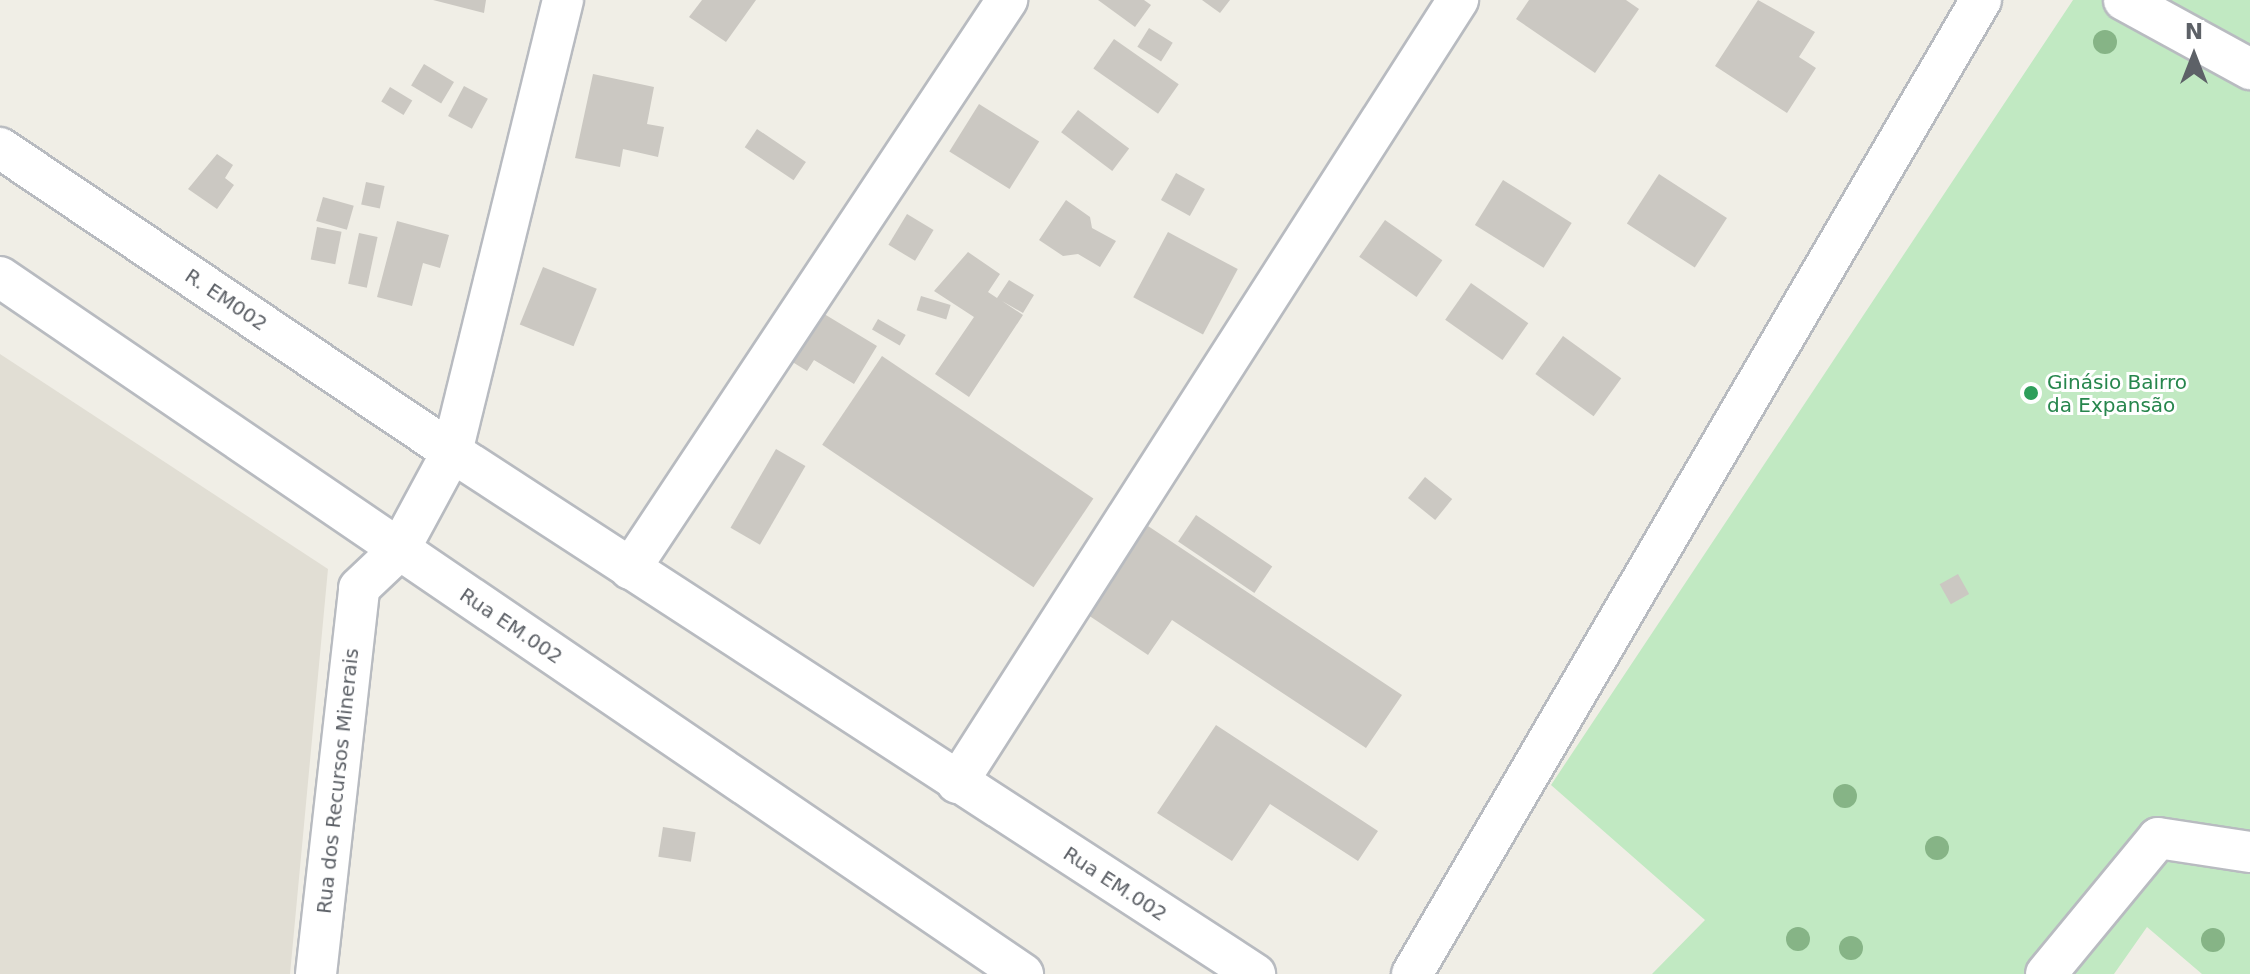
<!DOCTYPE html>
<html>
<head>
<meta charset="utf-8">
<style>
	body { margin:0 }
	#map { position:relative; width:2250px; height:974px; overflow:hidden; background:#f0eee6; font-family:"DejaVu Sans",sans-serif }
	div>[style] { position:absolute }
	.education>* { inset:0; background:#e1ded4 }
	.green>* { inset:0; background:#c1e9c2 }
	.building>* { inset:0; background:#cbc8c2; transform-origin:0 0 }
	.roads { filter:drop-shadow(2px 0 #b8bbc0) drop-shadow(-2px 0 #b8bbc0) drop-shadow(0 2px #b8bbc0) drop-shadow(0 -2px #b8bbc0) }
	.minor>* { height:40px; margin:-20px; padding:0 20px; transform-origin:20px; border-radius:20px; background:#fff }
	.trees>* { width:24px; height:24px; margin:-12px; border-radius:50%; background:#86b486 }
	.dots>* { width:22px; height:22px; translate:-50% -50%; box-sizing:border-box; border:4px solid #fff; border-radius:50% }
	span { translate:-50% -50%; white-space:nowrap; text-align:center; line-height:1.15; -webkit-text-stroke:6px #fff; paint-order:stroke }
	.street-label { font-size:20px; color:#5d6167 }
	.leisure-label { font-size:20px; color:#27864d }
	.left { translate:0 -50%; text-align:left }
	.north { position:absolute; left:2154px; top:16px; width:80px; height:80px; -webkit-text-stroke:6px #fff; paint-order:stroke; rotate:0deg; font-size:22px; font-weight:700; line-height:32px; text-align:center; color:#5d6167 }
	.north::after { content:''; display:block; margin:auto; width:28px; height:36px; background:#5d6167; clip-path:polygon(50% 0,100% 100%,50% 72%,0 100%) }
</style>
</head>
<body>
<div id="map">
	<div class="education">
		<i style="clip-path:polygon(0 354px,328px 569px,290px 974px,0 974px)"></i>
	</div>
	<div class="green">
		<i style="clip-path:polygon(2073px 0,2250px 0,2250px 974px,2202px 974px,2147px 927px,2114px 974px,1652px 974px,1705px 920px,1551px 785px)"></i>
	</div>
	<div class="building">
		<i style="clip-path:polygon(433px 0,486px 0,484px 13px)"></i>
		<i style="clip-path:polygon(702px 0,756px 0,726px 42px,689px 17px)"></i>
		<i style="clip-path:polygon(1098px 0,1144px 0,1151px 5px,1135px 27px)"></i>
		<i style="clip-path:polygon(1202px 0,1230px 0,1220px 13px)"></i>
		<i style="clip-path:polygon(1529px 0,1626px 0,1639px 9px,1595px 73px,1516px 19px)"></i>
		<i style="clip-path:polygon(1758px 0,1815px 32px,1799px 57px,1816px 68px,1787px 113px,1715px 66px)"></i>
		<i style="left:1149px;top:28px;width:28px;height:22px;rotate:32deg"></i>
		<i style="left:1114px;top:39px;width:79px;height:36px;rotate:35deg"></i>
		<i style="left:424px;top:64px;width:35px;height:25px;rotate:31deg"></i>
		<i style="clip-path:polygon(593px 74px,654px 87px,647px 124px,664px 127px,658px 157px,623px 149px,620px 167px,575px 158px)"></i>
		<i style="left:464px;top:86px;width:27px;height:34px;rotate:28deg"></i>
		<i style="left:390px;top:87px;width:26px;height:17px;rotate:31deg"></i>
		<i style="left:979px;top:104px;width:71px;height:56px;rotate:32deg"></i>
		<i style="left:1078px;top:110px;width:64px;height:28px;rotate:37deg"></i>
		<i style="left:757px;top:129px;width:59px;height:22px;rotate:34deg"></i>
		<i style="clip-path:polygon(217px 154px,233px 165px,225px 178px,234px 185px,217px 209px,188px 189px)"></i>
		<i style="left:1176px;top:173px;width:33px;height:31px;rotate:29deg"></i>
		<i style="left:1659px;top:174px;width:81px;height:59px;rotate:33deg"></i>
		<i style="left:1503px;top:180px;width:81px;height:53px;rotate:32deg"></i>
		<i style="left:366px;top:182px;width:19px;height:23px;rotate:12deg"></i>
		<i style="left:323px;top:197px;width:32px;height:25px;rotate:16deg"></i>
		<i style="clip-path:polygon(1066px 200px,1090px 217px,1092px 228px,1116px 241px,1100px 267px,1078px 254px,1063px 256px,1039px 240px)"></i>
		<i style="left:907px;top:214px;width:31px;height:36px;rotate:31deg"></i>
		<i style="left:1385px;top:220px;width:70px;height:45px;rotate:35deg"></i>
		<i style="clip-path:polygon(397px 221px,449px 235px,440px 268px,423px 263px,412px 306px,377px 297px)"></i>
		<i style="left:317px;top:227px;width:25px;height:33px;rotate:11deg"></i>
		<i style="left:1168px;top:232px;width:79px;height:74px;rotate:28deg"></i>
		<i style="left:359px;top:233px;width:19px;height:52px;rotate:12deg"></i>
		<i style="clip-path:polygon(968px 252px,1000px 274px,988px 292px,997px 298px,1009px 280px,1034px 295px,1023px 313px,1002px 301px,1023px 315px,969px 397px,935px 374px,974px 317px,934px 291px)"></i>
		<i style="left:543px;top:267px;width:58px;height:62px;rotate:22deg"></i>
		<i style="left:1471px;top:283px;width:70px;height:45px;rotate:35deg"></i>
		<i style="left:921px;top:296px;width:31px;height:15px;rotate:17deg"></i>
		<i style="clip-path:polygon(816px 309px,877px 346px,854px 384px,814px 360px,807px 371px,786px 358px)"></i>
		<i style="left:878px;top:319px;width:32px;height:12px;rotate:30deg"></i>
		<i style="left:1563px;top:336px;width:72px;height:47px;rotate:36deg"></i>
		<i style="left:882px;top:356px;width:255px;height:107px;rotate:34deg"></i>
		<i style="left:776px;top:449px;width:34px;height:91px;rotate:30deg"></i>
		<i style="left:1425px;top:477px;width:35px;height:27px;rotate:39deg"></i>
		<i style="left:1196px;top:515px;width:92px;height:32px;rotate:34deg"></i>
		<i style="clip-path:polygon(1148px 526px,1402px 695px,1366px 748px,1172px 620px,1148px 655px,1088px 615px)"></i>
		<i style="left:1958px;top:574px;width:23px;height:21px;rotate:61deg"></i>
		<i style="clip-path:polygon(1216px 725px,1378px 831px,1358px 861px,1270px 804px,1232px 861px,1157px 813px)"></i>
		<i style="left:663px;top:827px;width:33px;height:30px;rotate:9deg"></i>
	</div>
	<div class="roads">
		<div class="minor">
			<i style="left:2124px;top:0;width:144px;rotate:28.7deg"></i>
			<i style="left:0;top:148px;width:545px;rotate:33.92deg"></i>
			<i style="left:452px;top:452px;width:958px;rotate:33.03deg"></i>
			<i style="left:0;top:277px;width:1238px;rotate:34.27deg"></i>
			<i style="left:630px;top:569px;width:683px;rotate:-56.47deg"></i>
			<i style="left:957px;top:783px;width:930px;rotate:-57.39deg"></i>
			<i style="left:316px;top:974px;width:388px;rotate:-83.6deg"></i>
			<i style="left:359px;top:588px;width:55px;rotate:-43.5deg"></i>
			<i style="left:399px;top:550px;width:111px;rotate:-61.6deg"></i>
			<i style="left:452px;top:452px;width:465px;rotate:-76.2deg"></i>
			<i style="left:1412px;top:974px;width:1128px;rotate:-59.71deg"></i>
			<i style="left:2046px;top:974px;width:176px;rotate:-50.5deg"></i>
			<i style="left:2158px;top:838px;width:93px;rotate:8.7deg"></i>
		</div>
	</div>
	<div class="trees">
		<i style="left:2105px;top:42px"></i>
		<i style="left:1845px;top:796px"></i>
		<i style="left:1937px;top:848px"></i>
		<i style="left:1798px;top:939px"></i>
		<i style="left:2213px;top:940px"></i>
		<i style="left:1851px;top:948px"></i>
	</div>
	<div class="dots">
		<i style="left:2031px;top:393px;background:#2e9e5b"></i>
	</div>
	<div class="street-label">
		<span style="left:226px;top:300px;rotate:34deg">R. EM002</span>
		<span style="left:511px;top:626px;rotate:34deg">Rua EM.002</span>
		<span style="left:338px;top:781px;rotate:-84deg">Rua dos Recursos Minerais</span>
		<span style="left:1115px;top:884px;rotate:33deg">Rua EM.002</span>
	</div>
	<div class="leisure-label">
		<span class="left" style="left:2047px;top:394px">Ginásio Bairro<br>da Expansão</span>
	</div>
	<div class="north">N</div>
</div>
</body>
</html>
